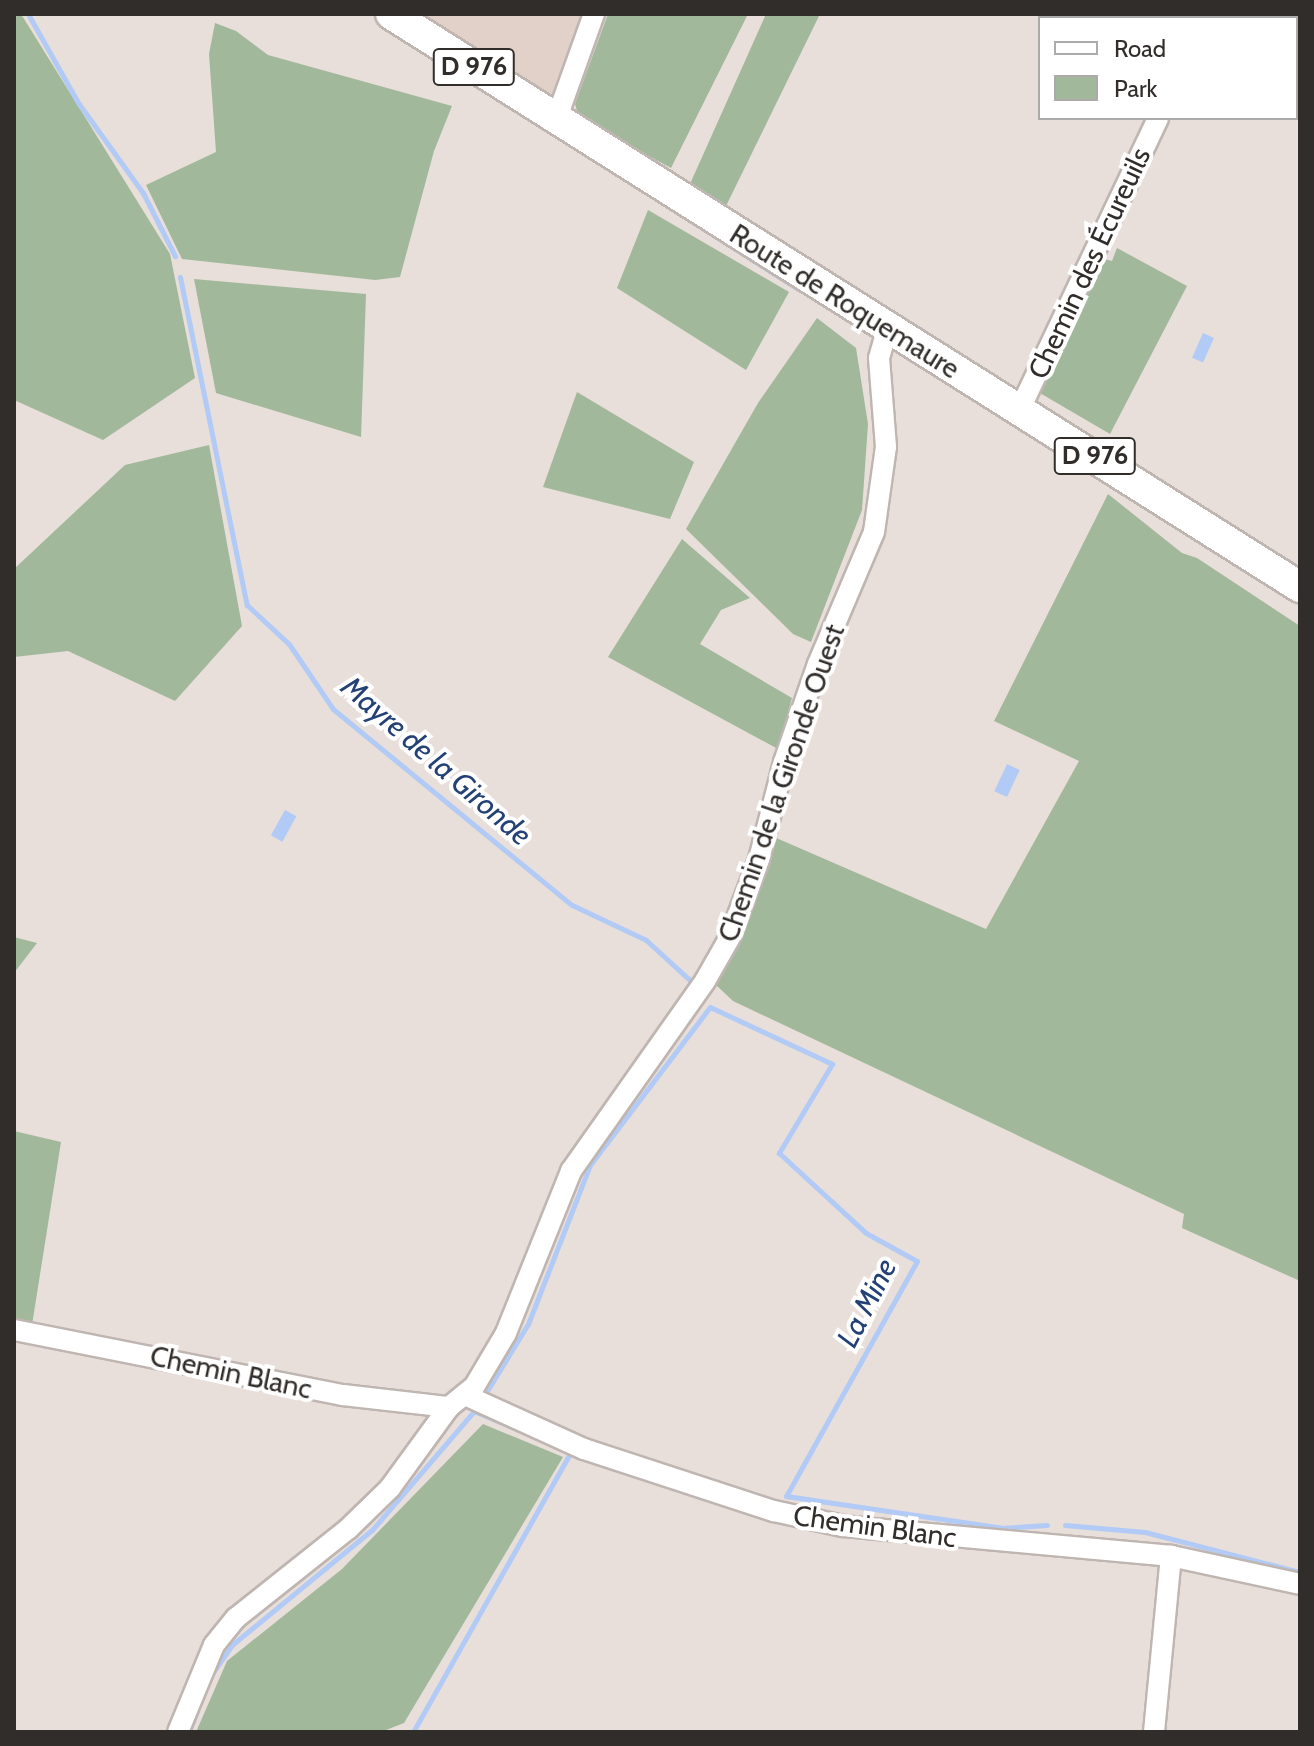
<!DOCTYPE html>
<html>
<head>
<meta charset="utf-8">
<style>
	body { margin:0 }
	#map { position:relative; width:1314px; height:1746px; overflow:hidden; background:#e8deda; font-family:Cabin,sans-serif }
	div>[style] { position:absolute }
	.built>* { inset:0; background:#e2d1c9 }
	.green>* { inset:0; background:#a2b89b }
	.water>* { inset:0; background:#b1caf6; transform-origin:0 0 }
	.stream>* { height:5px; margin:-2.5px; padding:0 2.5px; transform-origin:2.5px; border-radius:2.5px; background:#b1caf6 }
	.roads { filter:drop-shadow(2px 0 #bfb5b1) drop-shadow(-2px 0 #bfb5b1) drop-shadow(0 2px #bfb5b1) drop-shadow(0 -2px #bfb5b1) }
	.street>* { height:20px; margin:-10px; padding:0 10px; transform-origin:10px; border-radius:10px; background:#fff }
	.primary>* { height:30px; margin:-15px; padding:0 15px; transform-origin:15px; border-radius:15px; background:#fff }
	span { translate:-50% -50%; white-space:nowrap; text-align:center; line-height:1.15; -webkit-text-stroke:8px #fff; paint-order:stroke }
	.shield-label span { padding:2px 6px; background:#fff; border:2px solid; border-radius:6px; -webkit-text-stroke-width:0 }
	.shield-label { font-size:26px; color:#312d2b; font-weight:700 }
	.street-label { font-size:28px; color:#312d2b }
	.water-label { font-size:30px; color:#244176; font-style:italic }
	.frame { position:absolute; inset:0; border:16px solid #312d2b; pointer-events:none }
	.legend { position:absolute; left:1038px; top:16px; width:260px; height:104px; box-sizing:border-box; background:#fff; border:2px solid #adabaa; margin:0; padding:10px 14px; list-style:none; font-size:24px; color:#312d2b }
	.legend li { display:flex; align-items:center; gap:16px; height:40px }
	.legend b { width:40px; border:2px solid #adabaa }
</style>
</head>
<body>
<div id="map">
	<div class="built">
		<i style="clip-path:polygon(412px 14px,585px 14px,551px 105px)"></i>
	</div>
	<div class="green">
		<i style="clip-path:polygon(14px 14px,21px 14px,170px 254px,195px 378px,103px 440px,14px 400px)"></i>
		<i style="clip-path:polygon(608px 14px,748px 14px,671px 168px,579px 118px,575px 104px)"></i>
		<i style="clip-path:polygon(766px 14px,820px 14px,726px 206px,690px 184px)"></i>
		<i style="clip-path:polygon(215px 23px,236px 31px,268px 55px,452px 106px,434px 151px,400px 277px,375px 280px,182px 259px,146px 185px,216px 152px,209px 54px)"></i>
		<i style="clip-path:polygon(648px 210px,789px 292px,746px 370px,617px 288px)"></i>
		<i style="clip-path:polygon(1117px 248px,1187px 286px,1110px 434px,1033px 389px,1101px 258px,1112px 261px)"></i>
		<i style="clip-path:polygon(194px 279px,366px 294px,361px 437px,216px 393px)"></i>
		<i style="clip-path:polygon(817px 318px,856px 348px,868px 424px,862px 510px,811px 642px,793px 634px,686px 529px,758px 403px)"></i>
		<i style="clip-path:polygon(577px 392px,694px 462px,670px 519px,543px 487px)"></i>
		<i style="clip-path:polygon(209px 445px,242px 626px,175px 701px,68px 651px,14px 657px,14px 569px,125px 465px)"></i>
		<i style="clip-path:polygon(1108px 494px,1182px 553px,1197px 558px,1300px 626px,1300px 1281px,1182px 1228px,1184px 1214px,733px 1001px,716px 985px,751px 911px,774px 837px,986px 929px,1079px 761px,994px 721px)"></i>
		<i style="clip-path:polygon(682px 539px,750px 598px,721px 610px,700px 644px,792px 698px,778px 749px,608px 657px)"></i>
		<i style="clip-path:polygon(14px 937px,37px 943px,14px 973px)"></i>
		<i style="clip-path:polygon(14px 1131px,61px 1142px,32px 1325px,14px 1322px)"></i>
		<i style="clip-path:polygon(483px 1424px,563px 1457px,404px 1723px,381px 1732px,196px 1732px,227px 1661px,342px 1569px)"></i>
	</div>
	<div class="water">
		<i style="left:1203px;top:333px;width:12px;height:27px;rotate:24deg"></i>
		<i style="left:1007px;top:764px;width:14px;height:30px;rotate:25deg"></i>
		<i style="left:285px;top:810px;width:13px;height:29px;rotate:29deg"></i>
	</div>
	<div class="stream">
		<i style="left:28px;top:14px;width:103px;rotate:60.5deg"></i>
		<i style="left:79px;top:104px;width:110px;rotate:54.3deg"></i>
		<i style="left:143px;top:193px;width:71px;rotate:63.1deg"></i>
		<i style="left:674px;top:210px;width:147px;rotate:32.5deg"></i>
		<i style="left:180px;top:277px;width:335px;rotate:78.5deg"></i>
		<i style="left:247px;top:605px;width:57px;rotate:42.9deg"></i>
		<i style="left:289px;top:644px;width:78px;rotate:55.9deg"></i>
		<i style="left:333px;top:709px;width:309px;rotate:39.4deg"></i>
		<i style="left:572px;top:905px;width:82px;rotate:25.3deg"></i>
		<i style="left:646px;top:940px;width:62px;rotate:42.4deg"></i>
		<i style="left:710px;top:1007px;width:135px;rotate:25deg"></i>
		<i style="left:832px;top:1064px;width:104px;rotate:120.8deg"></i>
		<i style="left:779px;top:1153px;width:118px;rotate:42.6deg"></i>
		<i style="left:866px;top:1233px;width:58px;rotate:28.8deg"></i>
		<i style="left:917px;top:1261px;width:269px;rotate:119.1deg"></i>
		<i style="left:786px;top:1496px;width:218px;rotate:8.4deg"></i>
		<i style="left:1002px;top:1528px;width:45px;rotate:-3.8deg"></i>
		<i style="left:484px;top:1396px;width:84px;rotate:-58.6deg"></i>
		<i style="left:528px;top:1324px;width:171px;rotate:-68.7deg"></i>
		<i style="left:590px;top:1165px;width:198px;rotate:-52.8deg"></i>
		<i style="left:1065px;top:1525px;width:80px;rotate:5deg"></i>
		<i style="left:1145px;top:1532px;width:160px;rotate:14.5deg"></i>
		<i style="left:211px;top:1675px;width:38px;rotate:-55deg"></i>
		<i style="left:233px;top:1644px;width:180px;rotate:-39.4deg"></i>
		<i style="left:372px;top:1530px;width:157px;rotate:-49.4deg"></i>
		<i style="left:474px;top:1411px;width:43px;rotate:23deg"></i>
		<i style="left:189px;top:1732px;width:23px;rotate:-70deg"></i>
		<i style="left:413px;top:1732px;width:320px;rotate:-60.6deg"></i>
	</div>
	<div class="roads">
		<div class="street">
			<i style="left:1201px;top:18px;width:4px;rotate:-76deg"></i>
			<i style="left:556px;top:120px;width:113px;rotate:-70.3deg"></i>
			<i style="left:1020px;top:409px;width:322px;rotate:-64.6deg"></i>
			<i style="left:14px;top:1330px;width:335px;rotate:11.2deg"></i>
			<i style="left:343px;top:1395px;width:107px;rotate:6.5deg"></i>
			<i style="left:467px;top:1396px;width:128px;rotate:24.4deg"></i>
			<i style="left:584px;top:1449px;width:200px;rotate:18.1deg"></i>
			<i style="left:774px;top:1511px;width:71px;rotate:12.3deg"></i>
			<i style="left:843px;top:1526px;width:329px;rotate:5.2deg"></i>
			<i style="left:1171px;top:1556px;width:132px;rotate:12.2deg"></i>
			<i style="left:178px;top:1732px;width:94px;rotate:-67.5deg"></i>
			<i style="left:214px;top:1645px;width:35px;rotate:-51deg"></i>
			<i style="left:236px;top:1618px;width:143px;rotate:-38.5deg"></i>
			<i style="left:348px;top:1529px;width:59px;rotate:-44.3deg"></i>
			<i style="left:390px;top:1488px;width:100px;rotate:-53.9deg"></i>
			<i style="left:449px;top:1407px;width:32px;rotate:-39deg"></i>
			<i style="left:474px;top:1387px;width:63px;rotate:-59.3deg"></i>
			<i style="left:506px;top:1333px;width:175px;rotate:-68.1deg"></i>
			<i style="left:571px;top:1171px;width:232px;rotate:-54.8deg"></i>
			<i style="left:705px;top:981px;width:48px;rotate:-60.3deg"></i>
			<i style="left:729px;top:939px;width:85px;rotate:-69.4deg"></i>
			<i style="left:759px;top:859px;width:100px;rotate:-75.5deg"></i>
			<i style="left:784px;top:762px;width:104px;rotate:-70.9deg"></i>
			<i style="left:818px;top:664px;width:143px;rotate:-67deg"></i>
			<i style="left:874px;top:532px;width:86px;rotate:-82deg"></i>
			<i style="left:886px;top:447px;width:89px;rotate:-94.5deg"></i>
			<i style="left:879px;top:358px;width:32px;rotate:-74deg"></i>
			<i style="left:1154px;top:1732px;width:177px;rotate:-84.5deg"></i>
		</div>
		<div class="primary">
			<i style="left:391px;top:14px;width:1075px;rotate:32.23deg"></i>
		</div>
	</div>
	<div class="shield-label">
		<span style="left:474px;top:67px">D 976</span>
		<span style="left:1095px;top:456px">D 976</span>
	</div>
	<div class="street-label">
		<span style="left:1089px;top:263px;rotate:-65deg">Chemin des Écureuils</span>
		<span style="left:845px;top:301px;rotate:32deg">Route de Roquemaure</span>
		<span style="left:781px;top:783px;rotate:-71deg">Chemin de la Gironde Ouest</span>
		<span style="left:231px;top:1372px;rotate:12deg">Chemin Blanc</span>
		<span style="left:875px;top:1526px;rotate:8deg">Chemin Blanc</span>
	</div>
	<div class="water-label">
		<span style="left:436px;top:761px;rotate:41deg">Mayre de la Gironde</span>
		<span style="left:867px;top:1303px;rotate:-63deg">La Mine</span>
	</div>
	<div class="frame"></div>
	<ul class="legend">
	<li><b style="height:10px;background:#fff"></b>Road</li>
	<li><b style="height:22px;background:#a2b89b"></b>Park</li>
	</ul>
</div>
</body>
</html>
